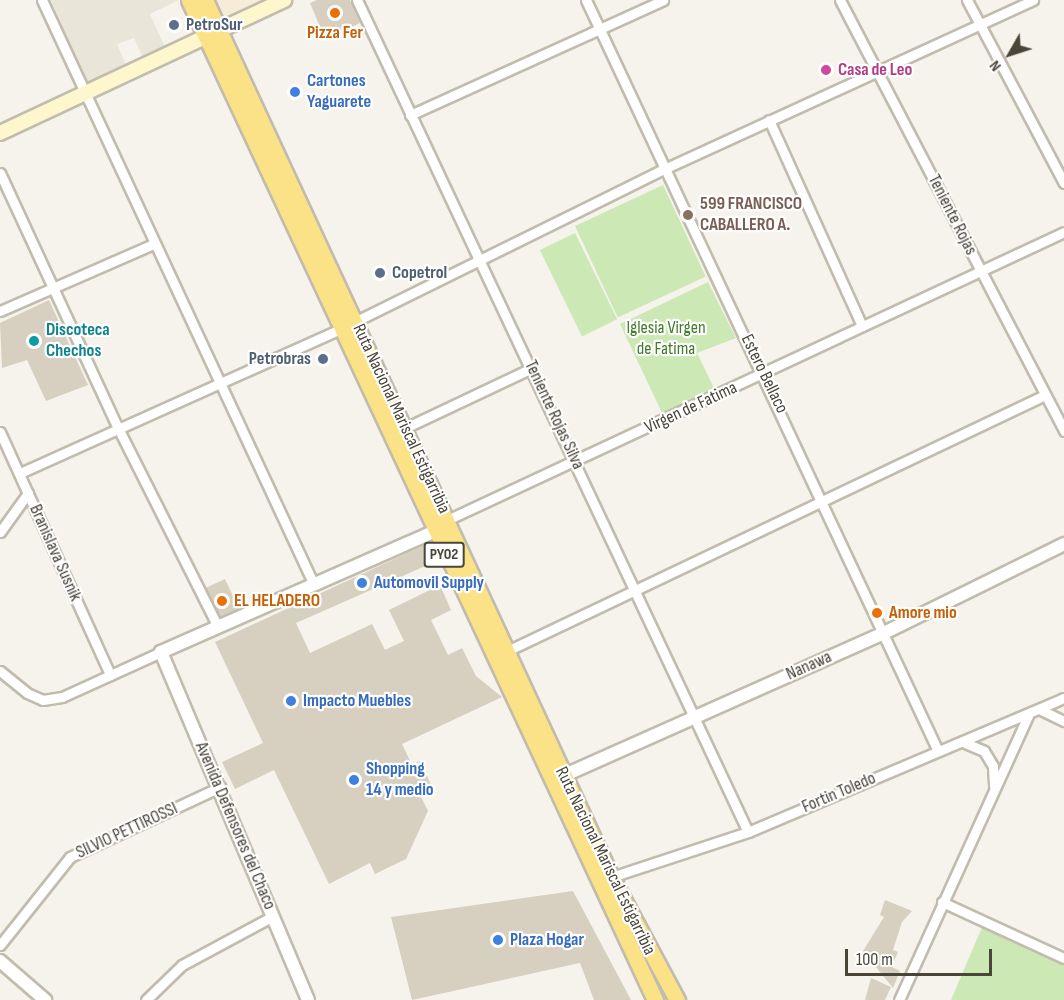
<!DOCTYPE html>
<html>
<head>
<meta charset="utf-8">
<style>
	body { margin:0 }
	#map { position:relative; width:1064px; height:1000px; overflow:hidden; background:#f5f3eb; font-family:"Sofia Sans Condensed",sans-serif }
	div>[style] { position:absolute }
	.residential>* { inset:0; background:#e9e6d9 }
	.commercial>* { inset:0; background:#f6ecd7 }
	.green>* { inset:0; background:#cce8b5; transform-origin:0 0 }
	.building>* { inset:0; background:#d7d0c0; transform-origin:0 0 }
	.roads { filter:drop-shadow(2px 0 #c1bcad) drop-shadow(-2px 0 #c1bcad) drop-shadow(0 2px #c1bcad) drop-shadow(0 -2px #c1bcad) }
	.minor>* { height:9px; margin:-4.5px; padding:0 4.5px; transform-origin:4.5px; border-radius:4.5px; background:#fff }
	.tertiary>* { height:12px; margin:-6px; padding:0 6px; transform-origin:6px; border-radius:6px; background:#fff }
	.secondary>* { height:14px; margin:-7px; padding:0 7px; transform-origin:7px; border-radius:7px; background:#fef6cd }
	.trunk>* { height:15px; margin:-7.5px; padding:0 7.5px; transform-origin:7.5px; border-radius:7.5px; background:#fce286 }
	.dots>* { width:16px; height:16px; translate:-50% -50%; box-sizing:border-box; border:3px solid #fff; border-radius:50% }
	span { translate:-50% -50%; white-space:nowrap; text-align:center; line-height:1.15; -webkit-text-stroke:4.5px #fff; paint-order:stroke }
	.shield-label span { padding:2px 4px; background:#fff; border:2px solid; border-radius:4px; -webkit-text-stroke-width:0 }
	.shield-label { font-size:16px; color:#494539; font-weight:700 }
	.service-label { font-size:18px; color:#4e5e75; font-weight:700 }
	.left { translate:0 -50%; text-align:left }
	.right { translate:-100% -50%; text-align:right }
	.food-label { font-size:18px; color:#c56008; font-weight:700 }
	.hotel-label { font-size:18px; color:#b23c85; font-weight:700 }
	.shop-label { font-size:18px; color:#366cbe; font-weight:700 }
	.education-label { font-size:18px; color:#785e54; font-weight:700 }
	.street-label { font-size:18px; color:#494539 }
	.park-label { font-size:18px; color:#427b2c }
	.culture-label { font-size:18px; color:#0d838f; font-weight:700 }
	.north { position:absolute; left:980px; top:24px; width:60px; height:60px; -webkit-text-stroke:4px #fff; paint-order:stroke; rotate:231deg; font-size:16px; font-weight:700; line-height:24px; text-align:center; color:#494539 }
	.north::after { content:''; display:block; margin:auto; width:21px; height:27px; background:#494539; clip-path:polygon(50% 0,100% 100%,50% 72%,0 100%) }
	.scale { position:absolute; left:845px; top:949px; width:147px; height:27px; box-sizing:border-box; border:3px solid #494539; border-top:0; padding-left:8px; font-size:18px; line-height:21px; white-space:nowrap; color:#494539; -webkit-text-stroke:4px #fff; paint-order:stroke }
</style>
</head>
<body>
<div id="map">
	<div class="residential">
		<i style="clip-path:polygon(51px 0,179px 0,150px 14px,167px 52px,143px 58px,134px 38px,117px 44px,126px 65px,88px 86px)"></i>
	</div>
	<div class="commercial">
		<i style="clip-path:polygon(215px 0,267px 0,224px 19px)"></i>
	</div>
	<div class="green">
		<i style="left:663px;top:185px;width:101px;height:97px;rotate:65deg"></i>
		<i style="left:575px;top:233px;width:96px;height:39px;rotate:64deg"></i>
		<i style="clip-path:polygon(708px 282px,736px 338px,697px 353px,715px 390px,663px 415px,620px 324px)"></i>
		<i style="clip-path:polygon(983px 925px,1064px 962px,1064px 1000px,951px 1000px)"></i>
	</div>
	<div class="building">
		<i style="clip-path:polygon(317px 0,350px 0,360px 23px,325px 39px,310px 3px)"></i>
		<i style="clip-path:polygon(49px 300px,88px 385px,46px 401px,27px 360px,2px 368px,0 323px)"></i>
		<i style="clip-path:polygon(431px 542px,439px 560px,296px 623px,310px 653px,372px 624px,385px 650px,404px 641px,389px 610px,440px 585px,451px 610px,431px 620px,448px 655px,462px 648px,476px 676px,502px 697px,402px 744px,412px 765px,420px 761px,433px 789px,420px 795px,428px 811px,406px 859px,375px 874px,370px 863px,329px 884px,274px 770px,235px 789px,222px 762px,263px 743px,215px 642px)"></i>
		<i style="left:225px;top:579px;width:33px;height:21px;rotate:65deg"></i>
		<i style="clip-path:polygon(573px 891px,631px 1000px,594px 1000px,580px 963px,412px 1000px,391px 917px)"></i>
		<i style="clip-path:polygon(885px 900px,912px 911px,902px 922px,893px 950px,898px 952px,894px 961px,886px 964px,900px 971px,893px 988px,863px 951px,884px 917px,880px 915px)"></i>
		<i style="clip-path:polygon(871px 978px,891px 987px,885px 1000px,865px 1000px)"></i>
	</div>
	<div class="roads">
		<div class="minor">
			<i style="left:42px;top:0;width:645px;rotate:65.06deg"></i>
			<i style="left:357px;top:0;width:919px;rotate:64.83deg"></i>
			<i style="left:586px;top:0;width:829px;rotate:64.89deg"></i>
			<i style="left:840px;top:0;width:486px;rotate:62.5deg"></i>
			<i style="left:967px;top:0;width:207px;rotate:62.1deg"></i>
			<i style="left:410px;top:115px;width:278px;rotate:-24.4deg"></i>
			<i style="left:769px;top:120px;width:226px;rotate:65.7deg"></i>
			<i style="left:0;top:173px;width:281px;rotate:65.2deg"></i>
			<i style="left:118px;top:428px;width:223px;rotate:63.3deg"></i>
			<i style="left:0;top:311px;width:167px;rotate:-23.6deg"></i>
			<i style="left:405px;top:428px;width:140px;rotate:-25.3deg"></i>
			<i style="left:0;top:432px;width:267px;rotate:65.6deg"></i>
			<i style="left:20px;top:473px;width:351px;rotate:-24.2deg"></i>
			<i style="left:340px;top:329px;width:361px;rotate:-26.3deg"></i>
			<i style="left:664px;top:169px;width:406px;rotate:-24.6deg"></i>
			<i style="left:447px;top:520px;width:681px;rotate:-25.02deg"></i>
			<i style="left:0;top:532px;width:48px;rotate:-54.3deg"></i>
			<i style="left:507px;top:651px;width:596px;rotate:-25.45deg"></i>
			<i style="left:0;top:671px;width:35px;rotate:39deg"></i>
			<i style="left:27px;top:693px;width:17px;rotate:24deg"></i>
			<i style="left:43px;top:700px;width:19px;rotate:-9deg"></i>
			<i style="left:62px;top:697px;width:109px;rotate:-24.4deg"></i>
			<i style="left:1039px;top:709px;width:28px;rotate:26deg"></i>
			<i style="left:963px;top:742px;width:23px;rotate:23deg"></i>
			<i style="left:984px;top:751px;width:17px;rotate:59deg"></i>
			<i style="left:993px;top:766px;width:20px;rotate:87deg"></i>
			<i style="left:611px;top:877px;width:144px;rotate:-18.2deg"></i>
			<i style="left:748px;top:832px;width:343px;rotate:-23deg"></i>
			<i style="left:942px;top:902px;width:134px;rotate:24.7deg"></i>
			<i style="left:0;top:945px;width:112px;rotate:-51.5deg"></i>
			<i style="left:70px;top:857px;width:166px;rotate:-25deg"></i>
			<i style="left:146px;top:1000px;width:50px;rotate:-44.2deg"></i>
			<i style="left:182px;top:965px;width:103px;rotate:-28.3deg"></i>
			<i style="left:899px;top:1000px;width:314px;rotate:-65.6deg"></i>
		</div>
		<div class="tertiary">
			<i style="left:556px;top:779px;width:359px;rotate:-24deg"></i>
			<i style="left:884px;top:633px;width:201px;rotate:-26.3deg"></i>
			<i style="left:0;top:961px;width:60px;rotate:40.9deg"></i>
			<i style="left:308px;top:1000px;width:378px;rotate:-112.9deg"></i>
			<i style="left:161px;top:652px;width:297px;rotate:-23.8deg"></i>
		</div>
		<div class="secondary">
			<i style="left:0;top:133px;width:314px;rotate:-25.1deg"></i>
		</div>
		<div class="trunk">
			<i style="left:189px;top:0;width:1103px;rotate:65.01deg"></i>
			<i style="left:205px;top:0;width:966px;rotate:65.16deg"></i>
			<i style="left:611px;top:877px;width:140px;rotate:61.8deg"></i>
		</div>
	</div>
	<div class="dots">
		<i style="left:335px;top:13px;background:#e8710a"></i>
		<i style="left:174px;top:25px;background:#5c6f8a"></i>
		<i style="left:826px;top:70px;background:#d1479c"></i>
		<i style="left:295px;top:92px;background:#3f7fe0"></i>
		<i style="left:688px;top:215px;background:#8d6e63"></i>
		<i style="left:380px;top:273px;background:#5c6f8a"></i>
		<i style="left:34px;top:341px;background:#0f9aa8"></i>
		<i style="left:323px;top:359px;background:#5c6f8a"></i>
		<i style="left:362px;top:583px;background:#3f7fe0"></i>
		<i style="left:222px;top:601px;background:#e8710a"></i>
		<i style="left:877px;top:613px;background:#e8710a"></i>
		<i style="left:291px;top:701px;background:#3f7fe0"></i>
		<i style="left:354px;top:780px;background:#3f7fe0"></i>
		<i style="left:498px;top:940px;background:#3f7fe0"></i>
	</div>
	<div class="shield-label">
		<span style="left:444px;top:555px">PY02</span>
	</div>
	<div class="service-label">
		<span class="left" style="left:186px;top:25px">PetroSur</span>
		<span class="left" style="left:392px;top:273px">Copetrol</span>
		<span class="right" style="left:311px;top:359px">Petrobras</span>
	</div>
	<div class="food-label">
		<span style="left:335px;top:33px">Pizza Fer</span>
		<span class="left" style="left:234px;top:601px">EL HELADERO</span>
		<span class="left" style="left:889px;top:613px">Amore mio</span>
	</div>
	<div class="hotel-label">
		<span class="left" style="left:838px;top:70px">Casa de Leo</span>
	</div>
	<div class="shop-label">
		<span class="left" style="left:307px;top:92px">Cartones<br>Yaguarete</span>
		<span class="left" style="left:374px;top:583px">Automovil Supply</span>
		<span class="left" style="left:303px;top:701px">Impacto Muebles</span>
		<span class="left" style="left:366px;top:780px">Shopping<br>14 y medio</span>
		<span class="left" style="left:510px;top:940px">Plaza Hogar</span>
	</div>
	<div class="education-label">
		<span class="left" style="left:700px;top:215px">599 FRANCISCO<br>CABALLERO A.</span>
	</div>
	<div class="street-label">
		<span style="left:952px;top:215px;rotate:63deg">Teniente Rojas</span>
		<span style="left:764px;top:374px;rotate:64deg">Estero Bellaco</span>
		<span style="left:691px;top:408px;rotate:-25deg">Virgen de Fatima</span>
		<span style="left:554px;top:415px;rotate:65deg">Teniente Rojas Silva</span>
		<span style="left:401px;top:419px;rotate:65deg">Ruta Nacional Mariscal Estigarribia</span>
		<span style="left:55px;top:553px;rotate:66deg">Branislava Susnik</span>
		<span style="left:809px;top:666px;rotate:-24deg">Nanawa</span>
		<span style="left:839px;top:793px;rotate:-23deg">Fortin Toledo</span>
		<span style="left:235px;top:826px;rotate:67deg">Avenida Defensores del Chaco</span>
		<span style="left:127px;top:831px;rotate:-25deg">SILVIO PETTIROSSI</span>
		<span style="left:605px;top:861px;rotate:64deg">Ruta Nacional Mariscal Estigarribia</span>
	</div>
	<div class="park-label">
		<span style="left:666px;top:339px">Iglesia Virgen<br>de Fatima</span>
	</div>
	<div class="culture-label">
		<span class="left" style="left:46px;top:341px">Discoteca<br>Chechos</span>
	</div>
	<div class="north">N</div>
	<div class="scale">100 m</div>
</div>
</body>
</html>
